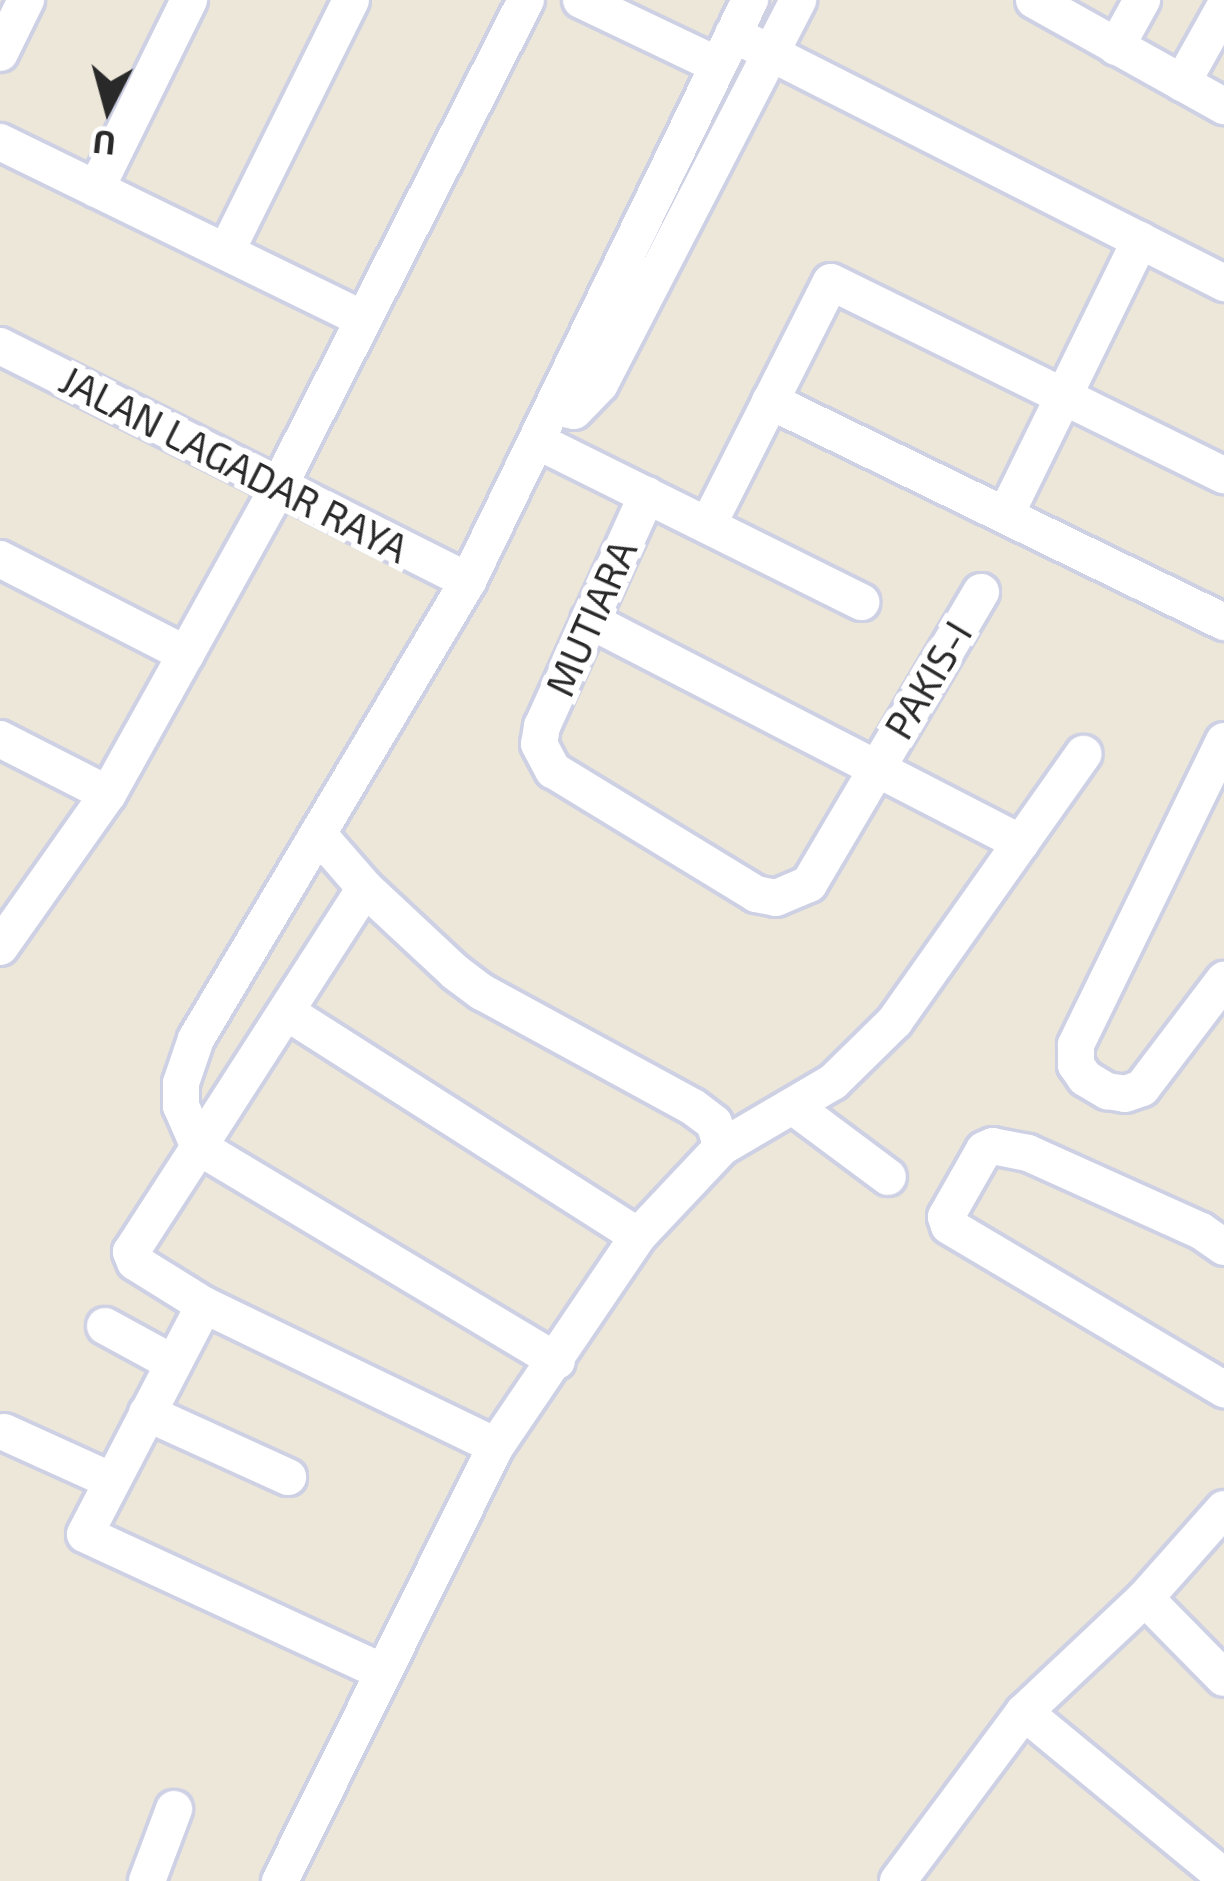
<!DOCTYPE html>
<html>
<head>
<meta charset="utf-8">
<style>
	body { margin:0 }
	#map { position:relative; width:1224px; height:1881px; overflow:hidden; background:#ede7d9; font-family:"Exo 2",sans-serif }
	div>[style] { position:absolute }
	.roads { filter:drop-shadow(3px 0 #ced0e4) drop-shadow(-3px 0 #ced0e4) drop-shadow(0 3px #ced0e4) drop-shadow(0 -3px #ced0e4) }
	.street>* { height:36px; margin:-18px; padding:0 18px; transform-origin:18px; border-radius:18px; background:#fff }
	span { translate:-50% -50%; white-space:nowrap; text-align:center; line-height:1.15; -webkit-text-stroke:12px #fff; paint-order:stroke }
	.street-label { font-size:39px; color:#292929 }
	.north { position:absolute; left:48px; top:48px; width:120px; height:120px; -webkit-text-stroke:9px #fff; paint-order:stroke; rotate:186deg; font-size:33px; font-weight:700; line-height:48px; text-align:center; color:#292929 }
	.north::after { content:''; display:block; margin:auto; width:42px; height:54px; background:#292929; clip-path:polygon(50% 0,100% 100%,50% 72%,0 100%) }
</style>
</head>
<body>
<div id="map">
	<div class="roads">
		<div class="street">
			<i style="left:581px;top:0;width:151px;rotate:25.5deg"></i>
			<i style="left:1034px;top:0;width:218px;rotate:29.2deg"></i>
			<i style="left:733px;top:34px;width:551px;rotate:26.89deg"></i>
			<i style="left:1116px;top:47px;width:54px;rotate:-61deg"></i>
			<i style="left:0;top:53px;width:59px;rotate:-63.9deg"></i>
			<i style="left:1182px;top:83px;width:86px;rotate:-60.8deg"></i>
			<i style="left:0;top:142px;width:404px;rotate:26deg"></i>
			<i style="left:96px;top:189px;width:211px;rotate:-63.8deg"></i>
			<i style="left:226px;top:252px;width:281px;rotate:-63.6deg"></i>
			<i style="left:0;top:346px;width:524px;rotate:26.66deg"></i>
			<i style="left:770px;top:401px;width:505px;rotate:25.96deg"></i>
			<i style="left:554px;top:407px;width:20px;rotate:11deg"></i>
			<i style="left:574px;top:411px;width:37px;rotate:-46deg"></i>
			<i style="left:600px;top:384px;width:432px;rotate:-62.7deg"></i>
			<i style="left:539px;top:442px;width:360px;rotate:26.4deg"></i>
			<i style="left:647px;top:495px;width:254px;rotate:114.4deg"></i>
			<i style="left:542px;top:726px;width:18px;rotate:99deg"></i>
			<i style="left:539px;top:744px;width:30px;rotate:62deg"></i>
			<i style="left:553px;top:770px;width:238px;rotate:31.4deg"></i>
			<i style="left:756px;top:894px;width:20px;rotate:11deg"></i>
			<i style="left:776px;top:898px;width:36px;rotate:-23deg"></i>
			<i style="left:809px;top:884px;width:339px;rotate:-59.5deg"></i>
			<i style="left:1006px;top:514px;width:305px;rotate:-63.9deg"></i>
			<i style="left:708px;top:525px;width:272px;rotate:-63.2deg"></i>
			<i style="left:831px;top:282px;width:438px;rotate:26.2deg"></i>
			<i style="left:0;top:559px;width:209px;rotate:27.1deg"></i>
			<i style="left:589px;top:620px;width:486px;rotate:27.3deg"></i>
			<i style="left:0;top:739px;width:121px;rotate:27deg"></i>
			<i style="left:1224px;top:741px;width:338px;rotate:116deg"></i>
			<i style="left:1076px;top:1045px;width:20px;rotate:90deg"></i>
			<i style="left:1076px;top:1065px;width:16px;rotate:55deg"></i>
			<i style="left:1085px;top:1078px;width:26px;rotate:31deg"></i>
			<i style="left:1107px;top:1091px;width:18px;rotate:9deg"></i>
			<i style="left:1125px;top:1094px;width:18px;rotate:-19deg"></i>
			<i style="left:1142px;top:1088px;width:136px;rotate:-52.8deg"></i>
			<i style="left:319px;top:835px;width:70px;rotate:49deg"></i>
			<i style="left:365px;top:888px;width:123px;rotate:43deg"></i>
			<i style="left:455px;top:972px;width:34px;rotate:37deg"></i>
			<i style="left:482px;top:992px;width:240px;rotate:28.6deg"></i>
			<i style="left:693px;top:1107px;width:26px;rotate:37deg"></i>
			<i style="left:714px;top:1123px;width:25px;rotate:72deg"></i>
			<i style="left:365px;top:888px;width:308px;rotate:122.7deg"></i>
			<i style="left:199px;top:1147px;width:417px;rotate:30.9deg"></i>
			<i style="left:0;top:947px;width:187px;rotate:-54.8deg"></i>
			<i style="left:108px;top:794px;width:160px;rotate:-60.9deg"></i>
			<i style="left:186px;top:654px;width:190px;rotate:-61deg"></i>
			<i style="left:278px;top:488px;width:547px;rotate:-63.06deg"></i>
			<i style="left:288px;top:1013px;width:415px;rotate:32.5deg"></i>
			<i style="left:794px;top:1107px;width:117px;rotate:36.7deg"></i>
			<i style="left:1224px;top:1247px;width:28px;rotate:-145deg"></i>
			<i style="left:1201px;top:1231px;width:190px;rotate:-155.7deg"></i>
			<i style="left:1028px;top:1153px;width:36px;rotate:-169deg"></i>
			<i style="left:993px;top:1146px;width:10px;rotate:156deg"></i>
			<i style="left:984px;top:1150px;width:77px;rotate:119.6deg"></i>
			<i style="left:946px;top:1217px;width:9px;rotate:72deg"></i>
			<i style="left:949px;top:1226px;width:320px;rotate:30.7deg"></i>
			<i style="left:204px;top:1305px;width:324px;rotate:25.8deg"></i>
			<i style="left:105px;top:1326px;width:77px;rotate:28.6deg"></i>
			<i style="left:147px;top:1413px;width:155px;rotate:24.4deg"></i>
			<i style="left:4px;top:1432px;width:116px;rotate:24.4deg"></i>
			<i style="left:1145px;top:1598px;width:112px;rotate:45.4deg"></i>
			<i style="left:383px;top:1672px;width:328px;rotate:-155.2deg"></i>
			<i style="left:85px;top:1534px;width:258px;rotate:-62.5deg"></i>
			<i style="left:204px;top:1305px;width:81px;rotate:-148.1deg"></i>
			<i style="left:135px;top:1262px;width:11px;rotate:-112deg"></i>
			<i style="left:131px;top:1252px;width:125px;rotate:-57.1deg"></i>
			<i style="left:199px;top:1147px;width:45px;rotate:-113.7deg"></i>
			<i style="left:181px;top:1106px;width:23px;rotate:-90deg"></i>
			<i style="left:181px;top:1083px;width:46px;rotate:-71.2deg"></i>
			<i style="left:196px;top:1039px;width:533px;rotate:-59.29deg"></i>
			<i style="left:468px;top:581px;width:646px;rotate:-64.11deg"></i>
			<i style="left:1024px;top:1712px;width:259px;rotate:39.5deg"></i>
			<i style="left:147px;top:1881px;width:77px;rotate:-69.4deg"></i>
			<i style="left:280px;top:1881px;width:486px;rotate:-63.6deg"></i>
			<i style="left:496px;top:1446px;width:254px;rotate:-55.9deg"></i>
			<i style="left:638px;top:1236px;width:122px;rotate:-46.7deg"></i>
			<i style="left:722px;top:1147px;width:129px;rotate:-30.4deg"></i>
			<i style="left:833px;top:1082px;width:87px;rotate:-44.5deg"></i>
			<i style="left:895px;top:1021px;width:327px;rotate:-54.8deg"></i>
			<i style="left:898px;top:1881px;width:211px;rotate:-53.3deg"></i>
			<i style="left:1024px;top:1712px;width:166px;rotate:-43.3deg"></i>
			<i style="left:1145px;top:1598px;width:119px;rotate:-48.4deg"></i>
		</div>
	</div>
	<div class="street-label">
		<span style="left:234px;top:464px;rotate:27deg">JALAN LAGADAR RAYA</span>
		<span style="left:591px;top:618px;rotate:-66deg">MUTIARA</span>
		<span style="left:928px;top:680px;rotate:-59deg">PAKIS-I</span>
	</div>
	<div class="north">U</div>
</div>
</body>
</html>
